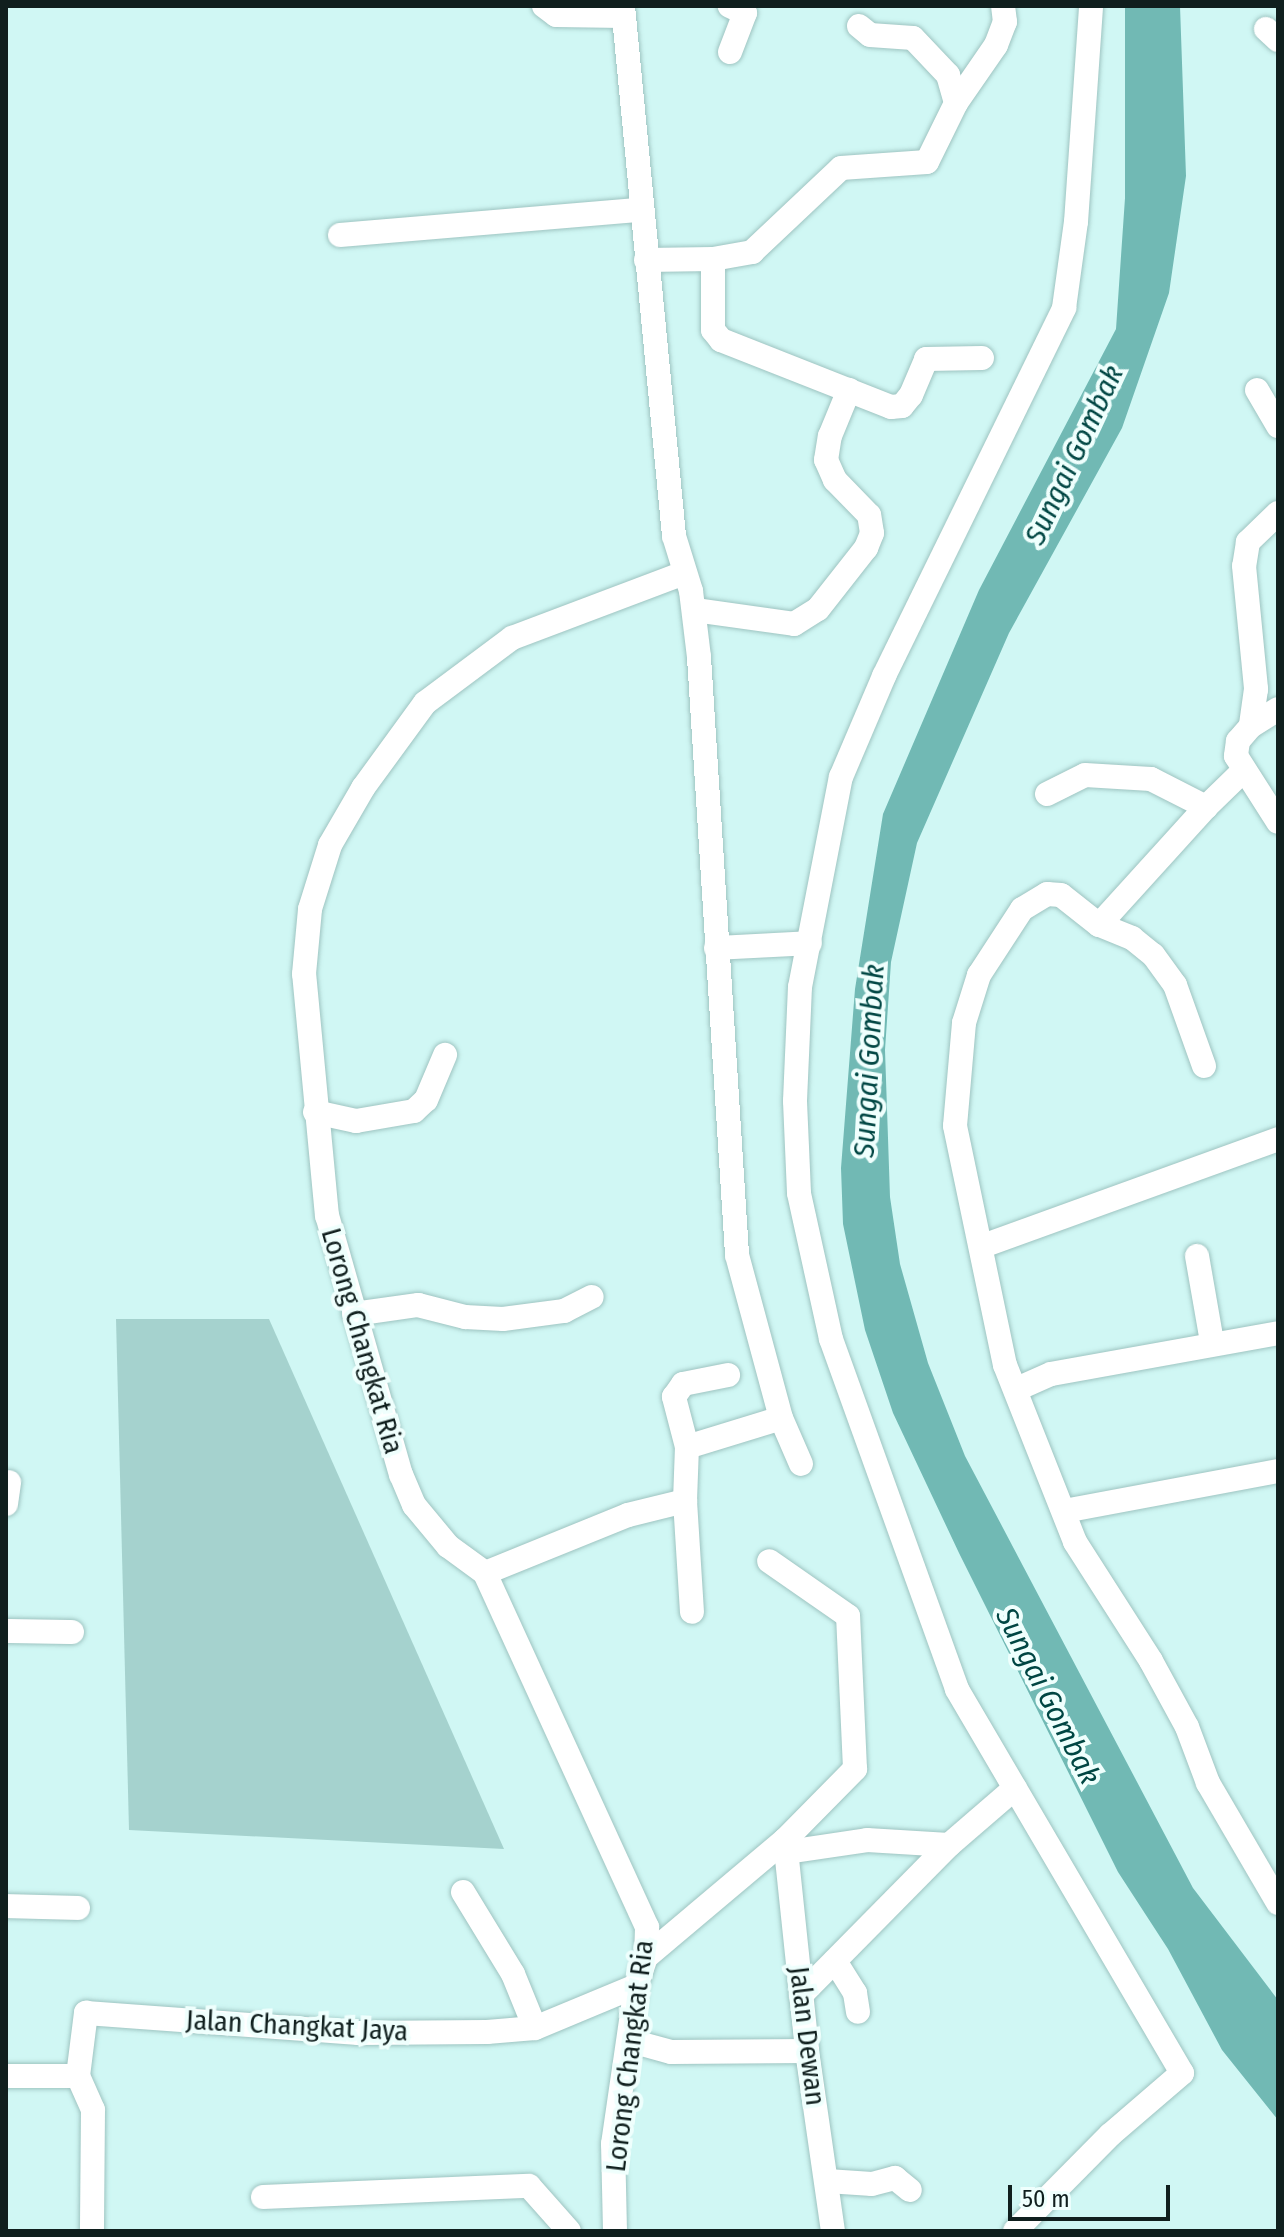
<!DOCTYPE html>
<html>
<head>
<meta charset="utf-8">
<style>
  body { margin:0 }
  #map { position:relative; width:1284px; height:2237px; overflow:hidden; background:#d0f7f4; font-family:"Fira Sans Condensed",sans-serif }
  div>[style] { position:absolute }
  .green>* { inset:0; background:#a5d2ce }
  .water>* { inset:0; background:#71b9b4 }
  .roads { filter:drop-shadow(0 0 2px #9ec4c1) drop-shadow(0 0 2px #9ec4c1) }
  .minor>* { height:24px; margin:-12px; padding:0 12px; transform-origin:12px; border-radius:12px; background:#fff }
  span { translate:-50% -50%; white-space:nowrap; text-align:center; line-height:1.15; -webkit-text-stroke:8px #effffd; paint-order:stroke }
  .street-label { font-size:28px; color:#101f1e }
  .water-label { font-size:30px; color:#004643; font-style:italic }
  .frame { position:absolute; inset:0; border:8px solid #101f1e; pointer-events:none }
  .scale { position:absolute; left:1008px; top:2185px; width:162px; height:36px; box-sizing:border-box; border:4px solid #101f1e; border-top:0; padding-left:10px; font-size:24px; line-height:28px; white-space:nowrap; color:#101f1e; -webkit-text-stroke:6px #effffd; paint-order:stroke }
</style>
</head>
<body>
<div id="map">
  <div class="green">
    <div style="clip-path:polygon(116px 1319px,269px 1319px,504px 1849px,129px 1830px)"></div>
  </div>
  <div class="water">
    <div style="clip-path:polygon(1125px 6px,1180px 6px,1186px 176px,1169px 293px,1122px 428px,1009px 633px,917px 843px,891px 962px,885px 1050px,890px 1197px,900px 1264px,928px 1363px,965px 1456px,1193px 1888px,1278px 2000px,1278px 2120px,1222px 2050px,1168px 1949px,1118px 1872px,959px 1553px,893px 1413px,865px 1330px,843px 1224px,841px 1168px,855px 989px,883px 814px,979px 590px,1116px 329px,1125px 198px)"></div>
  </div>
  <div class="roads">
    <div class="minor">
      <div style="left:544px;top:6px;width:15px;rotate:37deg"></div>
      <div style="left:556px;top:15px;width:67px;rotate:0.9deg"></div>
      <div style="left:623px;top:6px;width:532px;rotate:84.5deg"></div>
      <div style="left:674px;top:536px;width:58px;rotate:72.8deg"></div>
      <div style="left:691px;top:591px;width:66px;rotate:83.1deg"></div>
      <div style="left:699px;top:657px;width:599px;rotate:86.36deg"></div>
      <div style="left:737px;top:1255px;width:169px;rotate:74.9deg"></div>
      <div style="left:781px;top:1418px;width:50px;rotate:66.5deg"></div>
      <div style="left:859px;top:26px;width:14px;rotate:39deg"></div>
      <div style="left:870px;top:35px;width:43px;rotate:4deg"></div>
      <div style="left:913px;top:38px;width:51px;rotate:46.6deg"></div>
      <div style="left:948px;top:75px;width:29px;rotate:74deg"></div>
      <div style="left:1266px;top:29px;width:16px;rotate:43deg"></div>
      <div style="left:730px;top:52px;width:42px;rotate:-69deg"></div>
      <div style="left:745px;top:13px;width:17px;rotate:-155deg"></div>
      <div style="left:340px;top:235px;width:301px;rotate:-4.8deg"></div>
      <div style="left:713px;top:259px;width:71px;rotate:90deg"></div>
      <div style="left:713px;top:330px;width:13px;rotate:51deg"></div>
      <div style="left:721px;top:340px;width:183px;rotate:21.5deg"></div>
      <div style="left:891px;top:407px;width:11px;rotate:-5deg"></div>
      <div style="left:902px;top:406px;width:14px;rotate:-51deg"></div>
      <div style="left:911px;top:395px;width:39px;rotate:-67deg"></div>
      <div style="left:926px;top:359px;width:56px;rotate:-1deg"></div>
      <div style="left:646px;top:260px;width:67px;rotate:-0.9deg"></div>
      <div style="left:713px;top:259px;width:40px;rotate:-10deg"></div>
      <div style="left:752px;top:252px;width:122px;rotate:-43.3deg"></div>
      <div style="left:841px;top:168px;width:86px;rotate:-4deg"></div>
      <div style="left:927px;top:162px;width:66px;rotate:-63.8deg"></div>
      <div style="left:956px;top:103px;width:70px;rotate:-55.4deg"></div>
      <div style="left:996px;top:45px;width:25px;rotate:-69deg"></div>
      <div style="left:1005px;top:22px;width:16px;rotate:-97deg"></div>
      <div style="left:1257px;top:390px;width:42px;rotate:59.7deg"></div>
      <div style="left:1278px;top:513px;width:42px;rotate:136deg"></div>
      <div style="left:1248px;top:542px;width:24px;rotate:99deg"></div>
      <div style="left:1244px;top:566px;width:124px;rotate:84.4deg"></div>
      <div style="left:1256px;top:689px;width:37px;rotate:98deg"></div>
      <div style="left:1251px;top:726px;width:20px;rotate:131deg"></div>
      <div style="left:1238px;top:741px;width:15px;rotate:98deg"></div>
      <div style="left:1236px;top:756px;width:78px;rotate:57.5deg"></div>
      <div style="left:695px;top:610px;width:100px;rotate:8deg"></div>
      <div style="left:794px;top:624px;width:28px;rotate:-32deg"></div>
      <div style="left:818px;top:609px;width:78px;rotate:-51.8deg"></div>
      <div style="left:866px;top:548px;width:16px;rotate:-68deg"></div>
      <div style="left:872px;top:533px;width:18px;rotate:-99deg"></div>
      <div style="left:869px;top:515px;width:49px;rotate:-134.2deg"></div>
      <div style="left:835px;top:480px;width:22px;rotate:-114deg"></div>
      <div style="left:826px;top:460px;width:24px;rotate:-81deg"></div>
      <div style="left:830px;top:436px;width:50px;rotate:-67.6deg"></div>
      <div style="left:1251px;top:726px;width:32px;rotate:-32deg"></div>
      <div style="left:1047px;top:794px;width:42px;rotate:-26.6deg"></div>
      <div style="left:1085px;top:775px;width:66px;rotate:3.5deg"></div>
      <div style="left:1151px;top:779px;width:62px;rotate:27deg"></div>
      <div style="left:1206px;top:807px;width:52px;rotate:-44.2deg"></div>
      <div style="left:1099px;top:925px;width:159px;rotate:-47.8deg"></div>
      <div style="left:716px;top:948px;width:94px;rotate:-3deg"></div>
      <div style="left:1204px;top:1066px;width:86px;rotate:-109.7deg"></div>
      <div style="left:1175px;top:985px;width:37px;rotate:-126deg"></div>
      <div style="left:1153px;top:955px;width:27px;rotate:-141deg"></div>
      <div style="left:1132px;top:938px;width:35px;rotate:-158deg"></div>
      <div style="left:1099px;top:925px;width:48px;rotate:-141.7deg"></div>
      <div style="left:1061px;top:895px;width:14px;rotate:-176deg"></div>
      <div style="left:1047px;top:894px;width:29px;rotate:149deg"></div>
      <div style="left:1022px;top:909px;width:79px;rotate:123.1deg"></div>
      <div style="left:979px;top:975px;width:50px;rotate:107.4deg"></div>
      <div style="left:964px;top:1023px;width:103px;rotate:95deg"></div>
      <div style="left:955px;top:1126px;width:244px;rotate:78.2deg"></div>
      <div style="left:1005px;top:1365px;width:190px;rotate:68.4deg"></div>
      <div style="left:1075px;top:1542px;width:141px;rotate:57.4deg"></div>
      <div style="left:1151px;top:1661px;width:75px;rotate:61.4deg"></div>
      <div style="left:1187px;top:1727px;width:60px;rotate:69.4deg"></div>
      <div style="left:1208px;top:1783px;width:139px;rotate:59.7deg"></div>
      <div style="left:315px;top:1112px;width:42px;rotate:12.4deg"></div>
      <div style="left:356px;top:1121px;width:59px;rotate:-9.8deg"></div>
      <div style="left:414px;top:1111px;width:16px;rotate:-43deg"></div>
      <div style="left:426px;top:1100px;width:49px;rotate:-67.1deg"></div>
      <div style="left:983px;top:1246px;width:314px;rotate:-19.9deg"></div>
      <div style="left:1197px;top:1256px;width:87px;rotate:80.1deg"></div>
      <div style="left:354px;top:1314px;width:65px;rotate:-8deg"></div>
      <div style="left:418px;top:1305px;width:49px;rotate:14.3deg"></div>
      <div style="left:465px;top:1317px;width:38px;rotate:3deg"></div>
      <div style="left:503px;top:1319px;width:62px;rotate:-7.5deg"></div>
      <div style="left:564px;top:1311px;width:31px;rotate:-27deg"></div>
      <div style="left:1017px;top:1389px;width:37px;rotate:-24deg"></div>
      <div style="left:1051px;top:1374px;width:231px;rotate:-10.2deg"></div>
      <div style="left:687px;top:1447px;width:98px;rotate:-17.1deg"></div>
      <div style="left:685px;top:1501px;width:54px;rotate:-87.9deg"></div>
      <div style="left:687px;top:1447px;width:52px;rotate:-104.6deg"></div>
      <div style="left:674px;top:1397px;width:16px;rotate:-55deg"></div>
      <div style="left:683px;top:1384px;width:46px;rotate:-11.3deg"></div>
      <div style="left:6px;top:1504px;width:22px;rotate:-82deg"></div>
      <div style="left:1064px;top:1511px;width:218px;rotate:-10.6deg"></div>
      <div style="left:485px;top:1573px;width:154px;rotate:-22.1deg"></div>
      <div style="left:628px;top:1515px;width:59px;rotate:-13.8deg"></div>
      <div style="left:685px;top:1501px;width:111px;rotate:86.4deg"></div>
      <div style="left:6px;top:1631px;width:66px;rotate:0.9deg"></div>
      <div style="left:785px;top:1840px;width:212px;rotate:84deg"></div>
      <div style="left:807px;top:2051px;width:182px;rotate:81.8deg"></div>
      <div style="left:787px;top:1852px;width:81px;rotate:-8.5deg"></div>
      <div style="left:867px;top:1840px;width:82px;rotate:3.5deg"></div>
      <div style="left:463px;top:1892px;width:96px;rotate:58.6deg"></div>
      <div style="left:513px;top:1974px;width:58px;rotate:67.8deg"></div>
      <div style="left:6px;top:1906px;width:72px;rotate:1.6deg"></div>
      <div style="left:646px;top:1957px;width:182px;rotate:-40.1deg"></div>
      <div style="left:785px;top:1840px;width:100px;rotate:-45.4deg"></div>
      <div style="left:855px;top:1769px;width:153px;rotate:-92.6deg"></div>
      <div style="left:848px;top:1616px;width:96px;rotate:-145.2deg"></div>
      <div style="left:835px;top:1961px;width:38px;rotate:58deg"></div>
      <div style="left:855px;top:1993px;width:19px;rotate:81deg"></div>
      <div style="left:801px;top:1995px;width:211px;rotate:-45.4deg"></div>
      <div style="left:949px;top:1845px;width:87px;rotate:-40.8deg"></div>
      <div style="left:631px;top:2041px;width:41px;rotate:15.4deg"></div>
      <div style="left:671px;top:2052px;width:136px;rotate:-0.4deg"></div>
      <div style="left:6px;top:2076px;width:72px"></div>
      <div style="left:78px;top:2076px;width:64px;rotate:-82.8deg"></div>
      <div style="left:86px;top:2013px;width:273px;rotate:4.2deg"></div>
      <div style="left:358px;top:2033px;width:129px;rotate:-0.4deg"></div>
      <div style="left:487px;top:2032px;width:48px;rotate:-4.8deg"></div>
      <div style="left:535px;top:2028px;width:109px;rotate:-22.6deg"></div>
      <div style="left:78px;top:2076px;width:37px;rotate:66deg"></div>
      <div style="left:93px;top:2110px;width:121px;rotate:90.5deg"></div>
      <div style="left:827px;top:2181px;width:45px;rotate:3.8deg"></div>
      <div style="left:872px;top:2184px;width:24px;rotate:-15deg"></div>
      <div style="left:895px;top:2178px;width:19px;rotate:39deg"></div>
      <div style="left:263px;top:2197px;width:266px;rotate:-2.4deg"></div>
      <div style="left:529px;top:2186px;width:60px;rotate:48.4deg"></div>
      <div style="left:615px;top:2231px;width:87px;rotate:-91.3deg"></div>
      <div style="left:613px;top:2144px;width:160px;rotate:-81.7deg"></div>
      <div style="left:636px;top:1986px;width:31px;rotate:-71deg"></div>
      <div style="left:646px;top:1957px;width:30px;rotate:-88deg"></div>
      <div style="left:647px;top:1927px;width:389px;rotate:-114.6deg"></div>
      <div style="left:485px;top:1573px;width:46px;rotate:-143.9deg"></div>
      <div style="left:448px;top:1546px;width:53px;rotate:-129.7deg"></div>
      <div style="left:414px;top:1505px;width:33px;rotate:-113deg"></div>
      <div style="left:401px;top:1475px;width:269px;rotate:-105.9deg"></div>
      <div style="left:327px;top:1216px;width:243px;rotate:-95.4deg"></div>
      <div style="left:304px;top:974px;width:65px;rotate:-84.7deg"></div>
      <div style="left:310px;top:909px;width:67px;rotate:-72.6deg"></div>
      <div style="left:330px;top:845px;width:66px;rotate:-59.9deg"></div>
      <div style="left:363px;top:788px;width:105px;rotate:-53.9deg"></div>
      <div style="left:425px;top:703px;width:109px;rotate:-36.8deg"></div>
      <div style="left:512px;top:638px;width:184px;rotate:-20.7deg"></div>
      <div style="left:1015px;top:2231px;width:135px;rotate:-45.3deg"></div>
      <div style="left:1110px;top:2135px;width:95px;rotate:-40.7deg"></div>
      <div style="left:1182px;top:2073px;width:445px;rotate:-120.4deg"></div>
      <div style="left:957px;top:1689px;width:372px;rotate:-109.8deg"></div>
      <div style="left:831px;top:1339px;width:149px;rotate:-102.4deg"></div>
      <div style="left:799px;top:1193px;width:92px;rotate:-92.5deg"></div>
      <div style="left:795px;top:1101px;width:114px;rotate:-87.5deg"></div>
      <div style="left:800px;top:987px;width:214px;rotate:-79deg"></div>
      <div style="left:841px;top:777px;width:110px;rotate:-66.9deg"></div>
      <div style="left:884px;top:676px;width:410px;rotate:-63.9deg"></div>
      <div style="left:1064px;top:308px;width:87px;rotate:-82.1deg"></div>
      <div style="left:1076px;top:222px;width:217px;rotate:-86deg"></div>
    </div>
  </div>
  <div class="street-label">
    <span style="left:362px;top:1341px;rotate:74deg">Lorong Changkat Ria</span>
    <span style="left:297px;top:2026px;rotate:3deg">Jalan Changkat Jaya</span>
    <span style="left:807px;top:2036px;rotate:83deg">Jalan Dewan</span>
    <span style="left:630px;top:2056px;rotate:-83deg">Lorong Changkat Ria</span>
  </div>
  <div class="water-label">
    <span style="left:1074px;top:455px;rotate:-65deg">Sungai Gombak</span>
    <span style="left:869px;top:1061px;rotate:-87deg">Sungai Gombak</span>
    <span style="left:1048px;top:1696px;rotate:63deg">Sungai Gombak</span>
  </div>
  <div class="frame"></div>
  <div class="scale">50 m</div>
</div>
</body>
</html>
